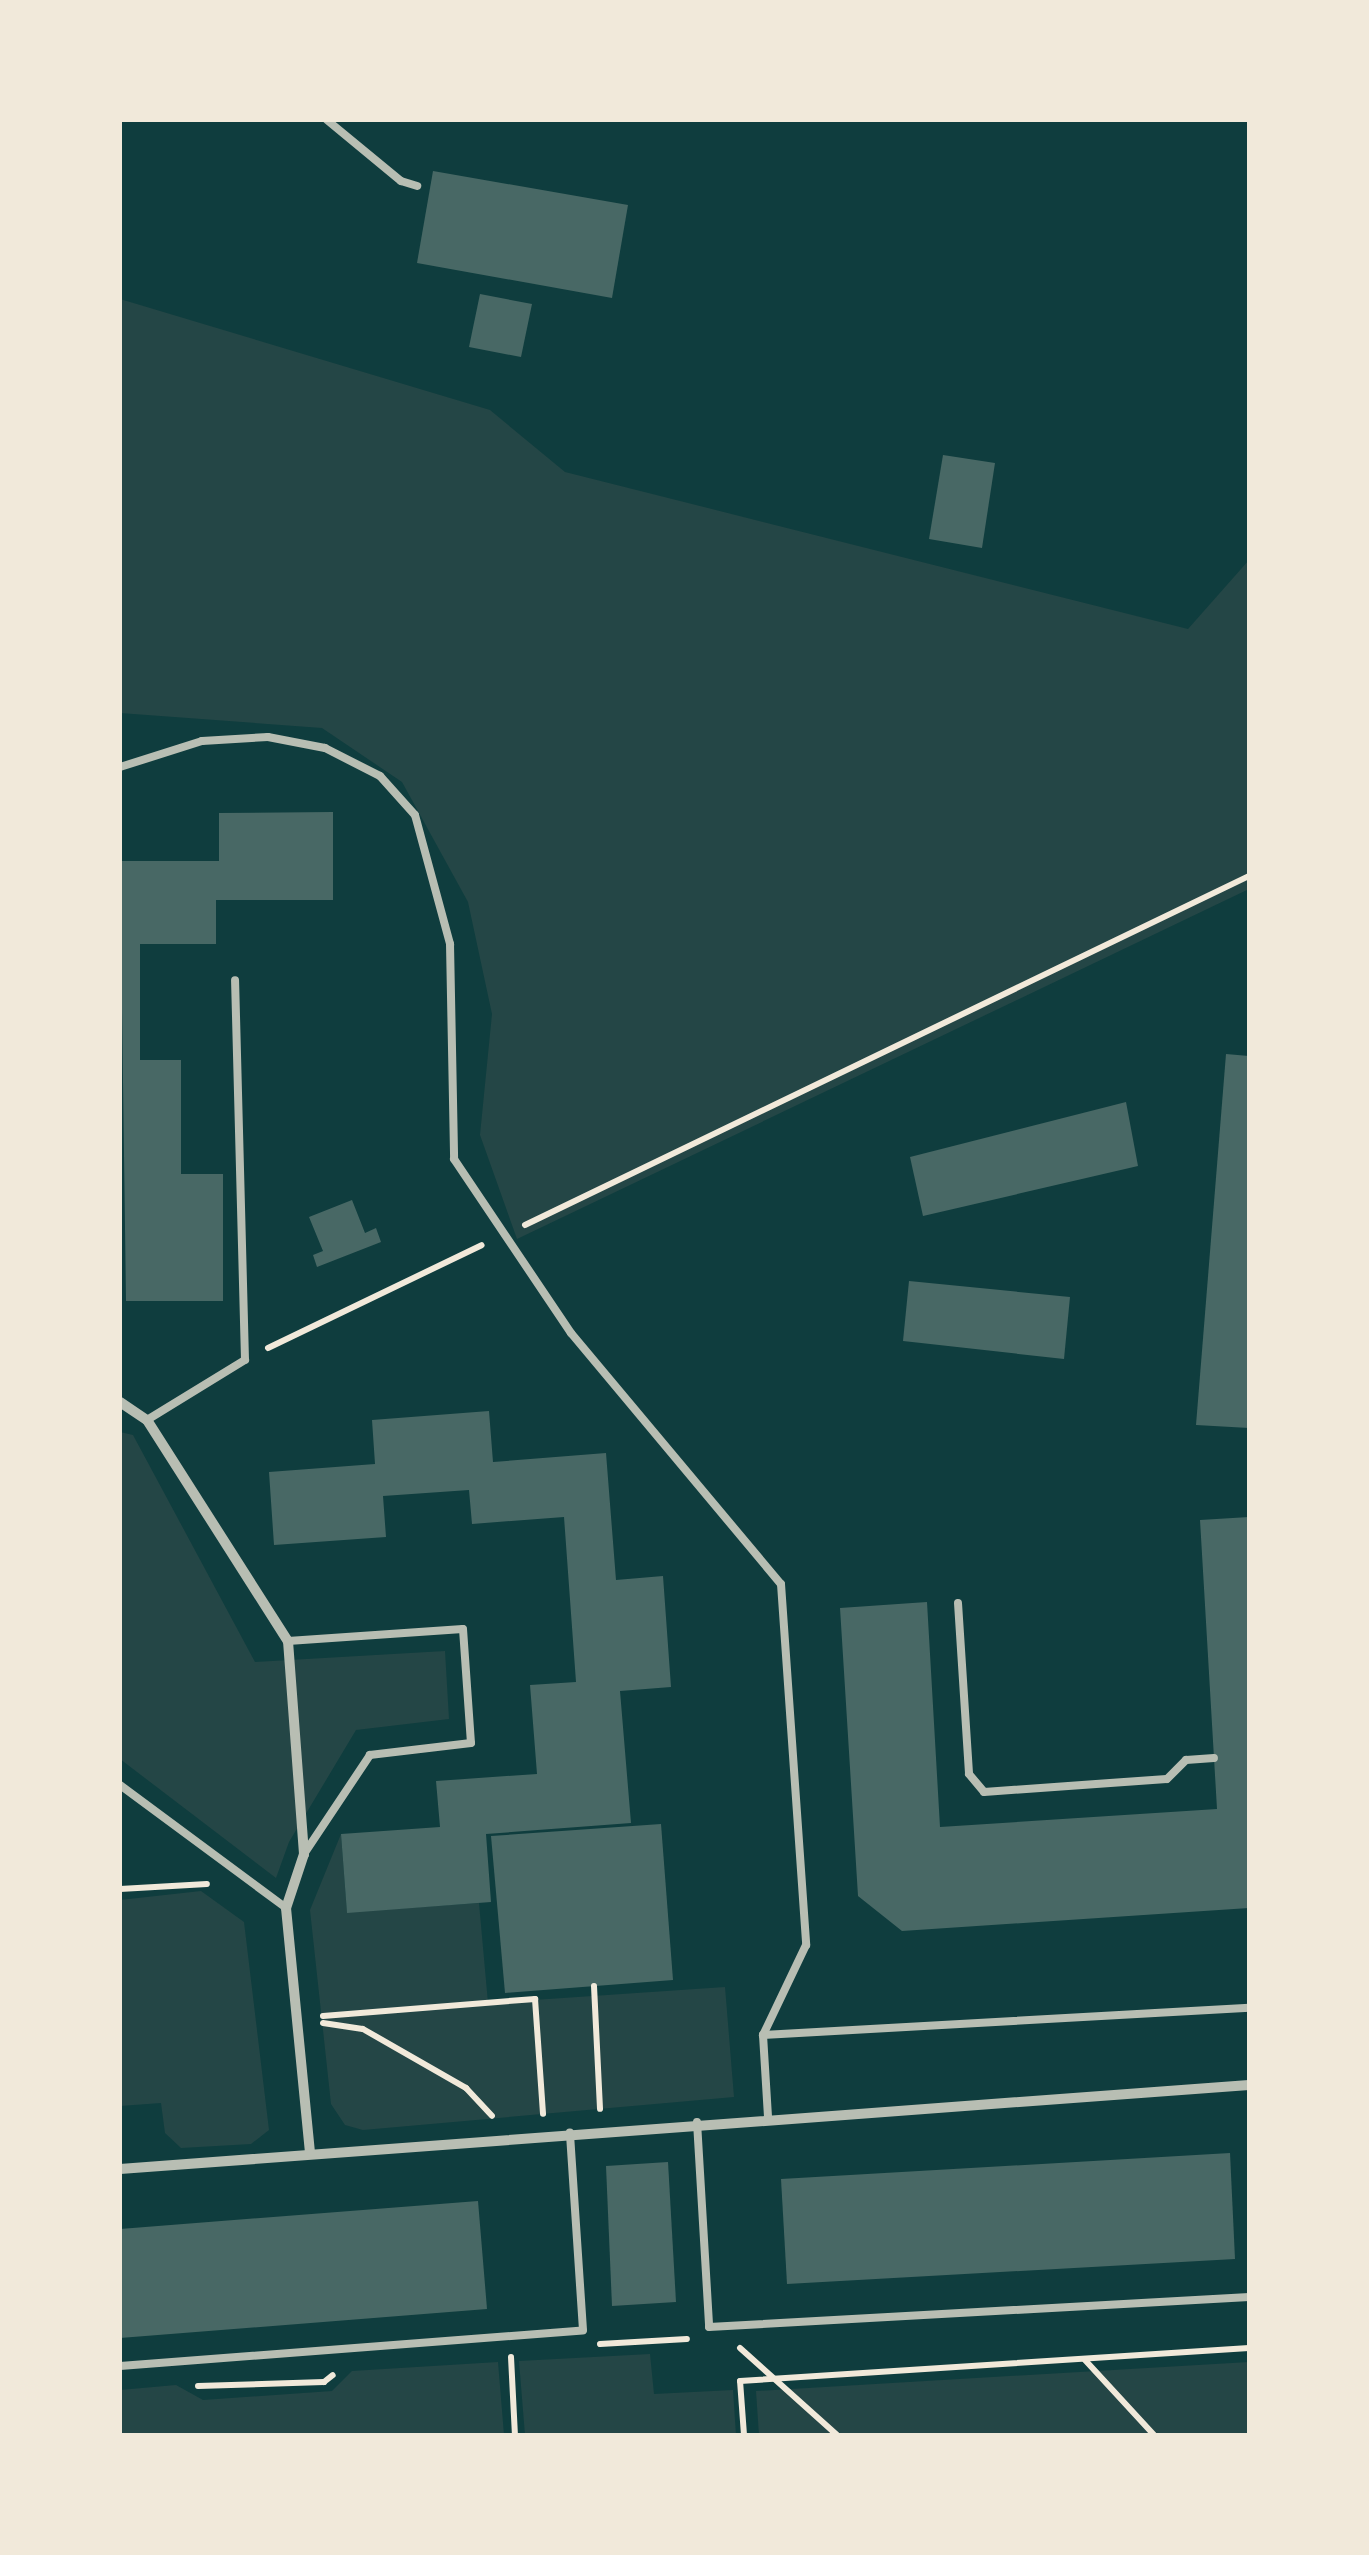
<!DOCTYPE html>
<html>
<head>
<meta charset="utf-8">
<style>
  body { margin:0 }
  #map { position:relative; width:1369px; height:2555px; overflow:hidden; background:#0f3d3e; font-family:Montserrat,sans-serif }
  div>[style] { position:absolute }
  .green>* { inset:0; background:#244646 }
  .building>* { inset:0; background:#486865 }
  .path>* { height:6px; margin:-3px; padding:0 3px; transform-origin:3px; border-radius:3px; background:#f1e9da }
  .service>* { height:8px; margin:-4px; padding:0 4px; transform-origin:4px; border-radius:4px; background:#b8beb3 }
  .minor>* { height:10px; margin:-5px; padding:0 5px; transform-origin:5px; border-radius:5px; background:#b8beb3 }
  span { translate:-50% -50%; white-space:nowrap; text-align:center; line-height:1.15; -webkit-text-stroke:8px #f1e9da; paint-order:stroke }
  .frame { position:absolute; inset:0; border:122px solid #f1e9da; pointer-events:none }
</style>
</head>
<body>
<div id="map">
  <div class="green">
    <div style="clip-path:polygon(120px 299px,490px 410px,565px 472px,1188px 629px,1249px 560px,1249px 889px,517px 1239px,480px 1135px,492px 1014px,468px 902px,402px 782px,322px 728px,120px 713px)"></div>
    <div style="clip-path:polygon(120px 1432px,133px 1435px,255px 1662px,445px 1651px,449px 1719px,356px 1730px,289px 1842px,276px 1878px,120px 1759px)"></div>
    <div style="clip-path:polygon(341px 1834px,347px 1912px,479px 1903px,488px 2003px,725px 1987px,734px 2097px,363px 2130px,345px 2125px,331px 2104px,310px 1910px)"></div>
    <div style="clip-path:polygon(201px 1891px,244px 1922px,269px 2130px,251px 2144px,181px 2148px,165px 2133px,161px 2103px,120px 2106px,120px 1900px)"></div>
    <div style="clip-path:polygon(650px 2354px,654px 2394px,733px 2390px,736px 2435px,525px 2435px,519px 2361px)"></div>
    <div style="clip-path:polygon(498px 2362px,504px 2435px,120px 2435px,120px 2390px,176px 2385px,203px 2400px,332px 2391px,352px 2371px)"></div>
    <div style="clip-path:polygon(1249px 2362px,1249px 2435px,759px 2435px,756px 2391px)"></div>
  </div>
  <div class="building">
    <div style="clip-path:polygon(433px 171px,628px 205px,612px 298px,417px 263px)"></div>
    <div style="clip-path:polygon(480px 294px,532px 304px,521px 357px,469px 347px)"></div>
    <div style="clip-path:polygon(943px 455px,995px 463px,982px 548px,929px 539px)"></div>
    <div style="clip-path:polygon(333px 812px,333px 900px,216px 900px,216px 944px,140px 944px,140px 1060px,181px 1060px,181px 1174px,223px 1174px,223px 1301px,126px 1301px,120px 861px,219px 861px,219px 813px)"></div>
    <div style="clip-path:polygon(1226px 1054px,1249px 1056px,1249px 1428px,1196px 1425px)"></div>
    <div style="clip-path:polygon(1126px 1102px,1138px 1166px,923px 1216px,910px 1157px)"></div>
    <div style="clip-path:polygon(352px 1200px,365px 1233px,376px 1228px,381px 1242px,317px 1267px,313px 1255px,323px 1251px,309px 1217px)"></div>
    <div style="clip-path:polygon(909px 1281px,1070px 1297px,1064px 1359px,903px 1341px)"></div>
    <div style="clip-path:polygon(489px 1411px,493px 1462px,606px 1453px,616px 1580px,663px 1576px,671px 1687px,620px 1691px,631px 1823px,486px 1834px,491px 1902px,347px 1913px,341px 1834px,440px 1827px,436px 1781px,537px 1774px,530px 1685px,576px 1682px,564px 1517px,472px 1524px,469px 1490px,383px 1496px,386px 1537px,274px 1545px,269px 1472px,375px 1464px,372px 1420px)"></div>
    <div style="clip-path:polygon(1249px 1517px,1249px 1908px,902px 1931px,858px 1896px,840px 1608px,927px 1602px,940px 1827px,1217px 1809px,1200px 1520px)"></div>
    <div style="clip-path:polygon(661px 1824px,673px 1980px,505px 1993px,491px 1836px)"></div>
    <div style="clip-path:polygon(1230px 2153px,1235px 2259px,787px 2284px,781px 2179px)"></div>
    <div style="clip-path:polygon(668px 2162px,676px 2302px,612px 2306px,606px 2166px)"></div>
    <div style="clip-path:polygon(478px 2201px,487px 2309px,120px 2338px,120px 2229px)"></div>
  </div>
  <div class="path">
    <div style="left:525px;top:1225px;width:804px;rotate:-25.74deg"></div>
    <div style="left:268px;top:1348px;width:237px;rotate:-25.7deg"></div>
    <div style="left:120px;top:1889px;width:87px;rotate:-3.3deg"></div>
    <div style="left:594px;top:1986px;width:123px;rotate:87.2deg"></div>
    <div style="left:323px;top:2016px;width:213px;rotate:-4.6deg"></div>
    <div style="left:535px;top:1999px;width:115px;rotate:86deg"></div>
    <div style="left:323px;top:2023px;width:40px;rotate:8.5deg"></div>
    <div style="left:363px;top:2029px;width:119px;rotate:29.8deg"></div>
    <div style="left:466px;top:2088px;width:38px;rotate:47deg"></div>
    <div style="left:600px;top:2344px;width:87px;rotate:-3.3deg"></div>
    <div style="left:740px;top:2348px;width:130px;rotate:41.9deg"></div>
    <div style="left:511px;top:2357px;width:78px;rotate:87.1deg"></div>
    <div style="left:1085px;top:2360px;width:102px;rotate:47.4deg"></div>
    <div style="left:198px;top:2386px;width:126px;rotate:-1.8deg"></div>
    <div style="left:324px;top:2382px;width:11px;rotate:-38deg"></div>
    <div style="left:744px;top:2435px;width:54px;rotate:-94.2deg"></div>
    <div style="left:740px;top:2381px;width:510px;rotate:-3.71deg"></div>
  </div>
  <div class="service">
    <div style="left:327px;top:120px;width:96px;rotate:39.5deg"></div>
    <div style="left:401px;top:181px;width:17px;rotate:17deg"></div>
    <div style="left:120px;top:767px;width:86px;rotate:-17.6deg"></div>
    <div style="left:202px;top:741px;width:66px;rotate:-3.5deg"></div>
    <div style="left:268px;top:737px;width:58px;rotate:10.9deg"></div>
    <div style="left:325px;top:748px;width:62px;rotate:27deg"></div>
    <div style="left:380px;top:776px;width:52px;rotate:48.1deg"></div>
    <div style="left:415px;top:815px;width:134px;rotate:74.8deg"></div>
    <div style="left:450px;top:944px;width:215px;rotate:88.9deg"></div>
    <div style="left:454px;top:1159px;width:210px;rotate:56.1deg"></div>
    <div style="left:571px;top:1333px;width:327px;rotate:50.1deg"></div>
    <div style="left:781px;top:1584px;width:362px;rotate:86deg"></div>
    <div style="left:806px;top:1945px;width:100px;rotate:115.5deg"></div>
    <div style="left:763px;top:2035px;width:82px;rotate:86.5deg"></div>
    <div style="left:147px;top:1420px;width:115px;rotate:-31.5deg"></div>
    <div style="left:245px;top:1360px;width:380px;rotate:-91.5deg"></div>
    <div style="left:958px;top:1603px;width:171px;rotate:86.3deg"></div>
    <div style="left:969px;top:1774px;width:23px;rotate:50deg"></div>
    <div style="left:984px;top:1792px;width:183px;rotate:-4.1deg"></div>
    <div style="left:1167px;top:1779px;width:27px;rotate:-45deg"></div>
    <div style="left:1186px;top:1760px;width:28px;rotate:-4deg"></div>
    <div style="left:288px;top:1641px;width:175px;rotate:-3.9deg"></div>
    <div style="left:463px;top:1629px;width:114px;rotate:86deg"></div>
    <div style="left:471px;top:1743px;width:102px;rotate:173.2deg"></div>
    <div style="left:370px;top:1755px;width:119px;rotate:123.7deg"></div>
    <div style="left:120px;top:1785px;width:207px;rotate:36.5deg"></div>
    <div style="left:763px;top:2035px;width:487px;rotate:-3.2deg"></div>
    <div style="left:697px;top:2122px;width:205px;rotate:86.6deg"></div>
    <div style="left:709px;top:2327px;width:541px;rotate:-3.18deg"></div>
    <div style="left:120px;top:2366px;width:464px;rotate:-4.4deg"></div>
    <div style="left:583px;top:2330px;width:198px;rotate:-93.8deg"></div>
  </div>
  <div class="minor">
    <div style="left:120px;top:1402px;width:32px;rotate:34deg"></div>
    <div style="left:147px;top:1420px;width:262px;rotate:57.5deg"></div>
    <div style="left:288px;top:1641px;width:214px;rotate:85.7deg"></div>
    <div style="left:304px;top:1854px;width:57px;rotate:108.4deg"></div>
    <div style="left:286px;top:1908px;width:246px;rotate:84.4deg"></div>
    <div style="left:120px;top:2169px;width:1132px;rotate:-4.26deg"></div>
  </div>
  <div class="frame"></div>
</div>
</body>
</html>
